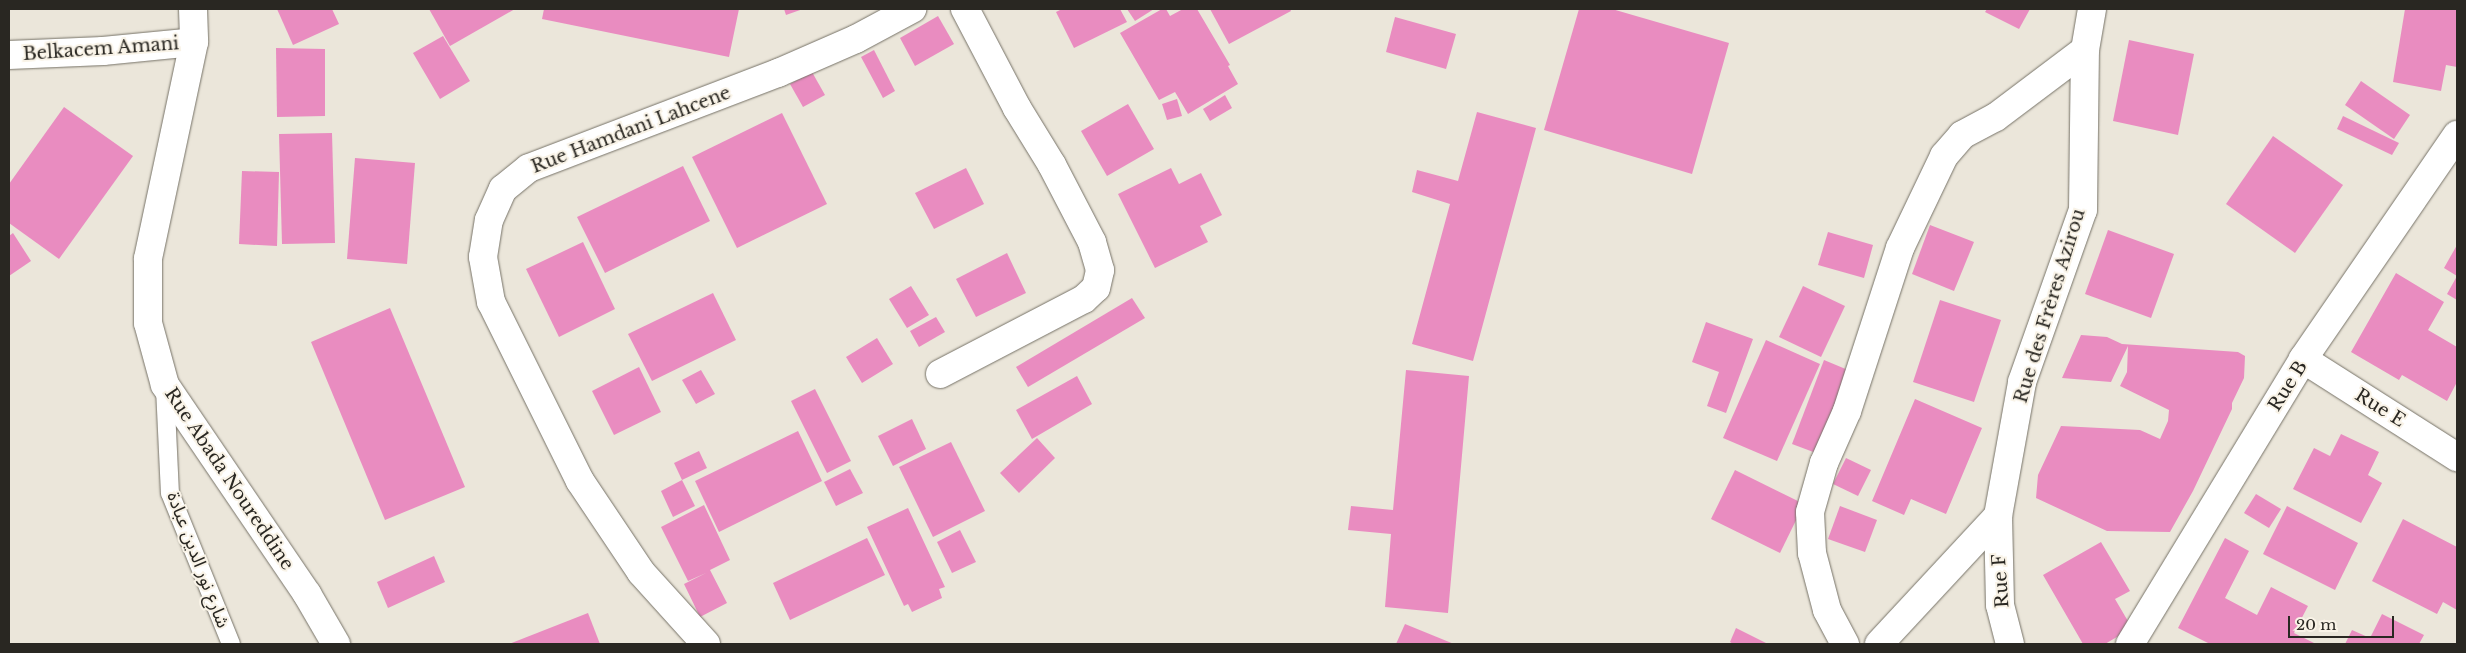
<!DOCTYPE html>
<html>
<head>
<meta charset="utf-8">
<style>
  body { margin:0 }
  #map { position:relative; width:2466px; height:653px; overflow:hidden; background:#ebe6da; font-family:"Libre Baskerville","Noto Sans Arabic",serif }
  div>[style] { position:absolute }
  .building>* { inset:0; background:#e98cc0 }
  .roads { filter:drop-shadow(0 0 1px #767267) drop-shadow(0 0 1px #767267) }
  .service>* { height:18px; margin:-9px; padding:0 9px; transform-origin:9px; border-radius:9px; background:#fff }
  .minor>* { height:28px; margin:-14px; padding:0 14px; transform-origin:14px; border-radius:14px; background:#fff }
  span { translate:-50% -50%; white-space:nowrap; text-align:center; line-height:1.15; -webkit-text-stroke:4px #f9f3e7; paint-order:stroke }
  .street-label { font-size:18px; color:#292722 }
  .frame { position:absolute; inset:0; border:10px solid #292722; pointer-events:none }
  .scale { position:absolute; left:2288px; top:616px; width:106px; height:22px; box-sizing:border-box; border:2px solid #292722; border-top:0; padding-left:6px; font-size:15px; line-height:18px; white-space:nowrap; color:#292722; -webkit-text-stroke:4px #f9f3e7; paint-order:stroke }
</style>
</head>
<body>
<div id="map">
  <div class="building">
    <div style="clip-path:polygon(277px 9px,332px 9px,339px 24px,293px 45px)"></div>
    <div style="clip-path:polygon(429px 9px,515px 9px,450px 46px)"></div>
    <div style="clip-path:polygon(544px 9px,739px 9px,729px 57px,542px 19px)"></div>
    <div style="clip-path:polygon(784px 9px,803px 9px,786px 15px)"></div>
    <div style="clip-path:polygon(1062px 9px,1120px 9px,1127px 22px,1074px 48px,1056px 12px)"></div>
    <div style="clip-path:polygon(1127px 9px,1154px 9px,1135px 21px)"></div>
    <div style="clip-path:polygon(1162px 9px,1166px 9px,1170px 16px,1183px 9px,1197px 9px,1230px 65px,1228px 66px,1238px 84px,1188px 114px,1175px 92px,1159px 100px,1120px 33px)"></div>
    <div style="clip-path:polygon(1210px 9px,1290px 9px,1291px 11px,1229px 44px)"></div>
    <div style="clip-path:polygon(1579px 9px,1612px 9px,1729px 43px,1692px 174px,1544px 130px)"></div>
    <div style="clip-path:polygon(1987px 9px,2030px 9px,2019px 29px,1985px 12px)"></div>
    <div style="clip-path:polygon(2405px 9px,2457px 9px,2457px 67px,2446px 65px,2441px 91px,2393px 82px)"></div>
    <div style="clip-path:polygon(938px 16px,954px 44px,915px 66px,900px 38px)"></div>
    <div style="clip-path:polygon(1395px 17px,1456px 34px,1446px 69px,1386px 52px)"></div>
    <div style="clip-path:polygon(443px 36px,470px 81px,440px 99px,413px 53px)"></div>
    <div style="clip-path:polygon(2129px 40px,2194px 54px,2178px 135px,2113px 121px)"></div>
    <div style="clip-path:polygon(276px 48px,325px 49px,325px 116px,277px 117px)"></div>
    <div style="clip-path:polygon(874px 50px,895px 91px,883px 98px,861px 57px)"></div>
    <div style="clip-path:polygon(812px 72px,825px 95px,803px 107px,790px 84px)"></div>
    <div style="clip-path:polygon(2361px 81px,2410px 115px,2394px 139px,2345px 105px)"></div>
    <div style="clip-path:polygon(1225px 95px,1232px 108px,1210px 121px,1203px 109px)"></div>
    <div style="clip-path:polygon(1177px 99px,1182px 116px,1167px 120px,1162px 104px)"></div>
    <div style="clip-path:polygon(1128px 104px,1154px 149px,1107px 176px,1081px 131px)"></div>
    <div style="clip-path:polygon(64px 107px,133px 156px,59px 259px,9px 223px,9px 184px)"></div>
    <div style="clip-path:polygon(1477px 112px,1536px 128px,1473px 361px,1412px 344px,1450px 204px,1412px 192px,1417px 170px,1458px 181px)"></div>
    <div style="clip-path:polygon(782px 113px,827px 204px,737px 248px,692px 157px)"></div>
    <div style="clip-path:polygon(2343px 116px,2399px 143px,2392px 155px,2337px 129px)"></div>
    <div style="clip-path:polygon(332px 133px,335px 243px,282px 244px,279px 134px)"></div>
    <div style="clip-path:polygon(2273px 136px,2343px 185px,2295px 253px,2226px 204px)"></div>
    <div style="clip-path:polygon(355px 158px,415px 163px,407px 264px,347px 259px)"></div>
    <div style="clip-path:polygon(683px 166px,710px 221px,605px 273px,577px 217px)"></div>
    <div style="clip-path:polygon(966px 168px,984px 204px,934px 229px,915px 193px)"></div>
    <div style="clip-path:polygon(1171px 168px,1179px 184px,1201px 173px,1222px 215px,1200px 226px,1208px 242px,1155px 268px,1118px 194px)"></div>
    <div style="clip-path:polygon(242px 171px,279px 172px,277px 246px,239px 244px)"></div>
    <div style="clip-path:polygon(1930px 225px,1974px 242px,1954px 291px,1912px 274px)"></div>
    <div style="clip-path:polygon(2108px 230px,2174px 254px,2151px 318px,2085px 294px)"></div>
    <div style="clip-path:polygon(1828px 232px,1873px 245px,1864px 278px,1818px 265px)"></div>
    <div style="clip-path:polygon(13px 233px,31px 261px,9px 276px,9px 236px)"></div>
    <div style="clip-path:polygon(583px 242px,615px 309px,559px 337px,526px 269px)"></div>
    <div style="clip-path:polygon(2457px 245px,2457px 276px,2444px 268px)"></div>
    <div style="clip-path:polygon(1007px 253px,1026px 293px,976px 317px,956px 279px)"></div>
    <div style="clip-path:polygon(2396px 273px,2444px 302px,2428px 330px,2457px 347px,2457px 382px,2447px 401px,2402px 375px,2399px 380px,2351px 352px)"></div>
    <div style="clip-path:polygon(2457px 276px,2457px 300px,2447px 294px)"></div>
    <div style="clip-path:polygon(911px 286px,929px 315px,907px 328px,889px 299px)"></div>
    <div style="clip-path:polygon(1803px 286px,1845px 306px,1821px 357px,1779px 337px)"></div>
    <div style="clip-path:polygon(713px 293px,736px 340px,652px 381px,628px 334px)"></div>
    <div style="clip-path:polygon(1132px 298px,1145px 318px,1028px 387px,1016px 367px)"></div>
    <div style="clip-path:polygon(1940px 300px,2001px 320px,1974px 402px,1913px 382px)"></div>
    <div style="clip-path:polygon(390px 308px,465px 487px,385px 520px,311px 342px)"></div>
    <div style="clip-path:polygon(936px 317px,945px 332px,919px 347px,910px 331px)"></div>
    <div style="clip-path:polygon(1706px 322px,1753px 339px,1726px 413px,1707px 406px,1719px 372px,1692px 362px)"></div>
    <div style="clip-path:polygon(2081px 335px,2107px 337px,2122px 344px,2238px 352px,2245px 356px,2244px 378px,2232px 403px,2232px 409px,2193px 491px,2170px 532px,2107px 531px,2036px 498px,2038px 475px,2061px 426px,2140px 430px,2160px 439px,2168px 421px,2169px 410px,2120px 386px,2127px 372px,2128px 346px,2111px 382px,2062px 378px)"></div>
    <div style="clip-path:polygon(877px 338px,893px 364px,862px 383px,846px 357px)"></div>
    <div style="clip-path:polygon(1766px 340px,1820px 364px,1777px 461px,1723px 438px)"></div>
    <div style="clip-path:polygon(1824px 360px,1848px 370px,1816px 453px,1792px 444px)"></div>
    <div style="clip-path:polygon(639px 367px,661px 412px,614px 435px,592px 391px)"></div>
    <div style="clip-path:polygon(701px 370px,715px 394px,696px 404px,682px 380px)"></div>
    <div style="clip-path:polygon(1406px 370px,1469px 376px,1448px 613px,1385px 607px,1391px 534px,1348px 530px,1351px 506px,1393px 510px)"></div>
    <div style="clip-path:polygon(1077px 376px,1092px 404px,1032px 439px,1016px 410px)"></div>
    <div style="clip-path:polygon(815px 389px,851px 461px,827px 473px,791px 401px)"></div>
    <div style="clip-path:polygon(1915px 399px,1982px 428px,1946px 514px,1911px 499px,1904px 515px,1872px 501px)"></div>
    <div style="clip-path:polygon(912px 419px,926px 449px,893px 466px,878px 436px)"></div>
    <div style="clip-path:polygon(798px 431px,822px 481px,719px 532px,695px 481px)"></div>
    <div style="clip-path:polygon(2341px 434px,2379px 452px,2368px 475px,2382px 483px,2361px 523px,2293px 489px,2314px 448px,2330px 456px)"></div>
    <div style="clip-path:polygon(1037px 438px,1055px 458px,1019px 493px,1000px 473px)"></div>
    <div style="clip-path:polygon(951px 442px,985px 511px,933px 537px,899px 467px)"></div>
    <div style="clip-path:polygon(699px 451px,707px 468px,682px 480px,674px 463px)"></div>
    <div style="clip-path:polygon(1846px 458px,1871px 470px,1858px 496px,1833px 484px)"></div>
    <div style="clip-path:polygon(850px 469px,863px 493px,836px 506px,824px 482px)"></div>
    <div style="clip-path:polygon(1735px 470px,1804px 504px,1780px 553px,1711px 519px)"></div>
    <div style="clip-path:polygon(682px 480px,695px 506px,673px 517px,661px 491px)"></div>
    <div style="clip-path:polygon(2256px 494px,2281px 509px,2269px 528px,2244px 513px)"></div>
    <div style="clip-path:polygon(704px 505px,730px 560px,710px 570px,727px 603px,700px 617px,684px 584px,706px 573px,688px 581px,661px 527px)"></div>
    <div style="clip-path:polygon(1840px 506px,1877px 520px,1865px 552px,1828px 539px)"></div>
    <div style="clip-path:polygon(2287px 506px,2358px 543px,2335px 590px,2263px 554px)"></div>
    <div style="clip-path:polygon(908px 508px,945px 587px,939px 589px,942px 598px,912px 612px,908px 604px,904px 606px,867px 527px)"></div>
    <div style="clip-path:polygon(2403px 519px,2457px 547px,2457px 610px,2443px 602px,2437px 614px,2372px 581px)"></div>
    <div style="clip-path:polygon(960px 530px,976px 562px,952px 573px,937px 542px)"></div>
    <div style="clip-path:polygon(867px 538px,885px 575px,790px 620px,773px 583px)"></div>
    <div style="clip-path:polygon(2225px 538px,2249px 551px,2225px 598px,2257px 615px,2271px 587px,2308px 606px,2294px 633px,2316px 644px,2210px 644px,2178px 628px)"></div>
    <div style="clip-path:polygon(2101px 542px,2130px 591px,2115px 599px,2132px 628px,2105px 644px,2083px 644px,2043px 575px)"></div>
    <div style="clip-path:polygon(434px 556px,445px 582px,388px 608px,377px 582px)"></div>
    <div style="clip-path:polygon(588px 613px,600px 644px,509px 644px)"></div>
    <div style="clip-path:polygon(2382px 614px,2424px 635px,2419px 644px,2345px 644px,2352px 630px,2370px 638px)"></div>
    <div style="clip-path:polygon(1405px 624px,1454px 644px,1396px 644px)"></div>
    <div style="clip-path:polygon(1736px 628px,1768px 644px,1733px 644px,1730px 642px)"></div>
  </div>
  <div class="roads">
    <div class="service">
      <div style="left:165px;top:388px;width:105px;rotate:87.3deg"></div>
      <div style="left:170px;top:493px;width:163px;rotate:68deg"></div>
    </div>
    <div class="minor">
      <div style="left:193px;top:9px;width:33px;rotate:88deg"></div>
      <div style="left:194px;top:42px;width:222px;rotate:102deg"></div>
      <div style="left:148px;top:259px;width:64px;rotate:90deg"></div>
      <div style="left:148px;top:323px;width:64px;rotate:74.7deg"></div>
      <div style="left:165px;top:385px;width:253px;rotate:55.8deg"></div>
      <div style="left:307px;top:594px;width:58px;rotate:59.9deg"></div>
      <div style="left:9px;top:55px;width:94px;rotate:-2.4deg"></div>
      <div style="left:103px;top:51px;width:91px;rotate:-5.6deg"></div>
      <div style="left:2303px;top:359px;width:183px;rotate:32.5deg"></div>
      <div style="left:940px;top:374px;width:162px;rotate:-27.5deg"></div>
      <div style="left:1084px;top:299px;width:16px;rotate:-43deg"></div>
      <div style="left:1096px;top:288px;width:18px;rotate:-77deg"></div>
      <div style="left:1100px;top:270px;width:29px;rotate:-106deg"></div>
      <div style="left:1092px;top:242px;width:87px;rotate:-117.5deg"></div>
      <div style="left:1052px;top:165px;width:67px;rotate:-121.6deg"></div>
      <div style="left:1017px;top:108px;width:112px;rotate:-117.7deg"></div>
      <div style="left:1998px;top:516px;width:89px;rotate:88.7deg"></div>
      <div style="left:2000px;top:605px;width:40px;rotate:75.6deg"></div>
      <div style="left:706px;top:644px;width:97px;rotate:-132.1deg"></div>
      <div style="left:641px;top:572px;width:110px;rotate:-123.8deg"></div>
      <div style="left:580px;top:481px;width:200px;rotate:-116.4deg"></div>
      <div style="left:491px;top:302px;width:46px;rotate:-100.1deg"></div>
      <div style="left:483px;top:257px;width:37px;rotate:-81deg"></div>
      <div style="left:489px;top:220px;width:34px;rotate:-66deg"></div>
      <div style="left:503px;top:189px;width:33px;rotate:-39deg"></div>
      <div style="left:529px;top:168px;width:267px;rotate:-20.9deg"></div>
      <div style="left:778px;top:73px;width:85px;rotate:-23.6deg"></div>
      <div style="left:856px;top:39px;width:64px;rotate:-28.2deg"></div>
      <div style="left:1845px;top:644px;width:38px;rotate:-118deg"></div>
      <div style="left:1827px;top:610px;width:59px;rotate:-104.7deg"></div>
      <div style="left:1812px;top:553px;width:41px;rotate:-92.8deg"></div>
      <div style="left:1810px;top:512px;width:51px;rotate:-74.1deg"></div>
      <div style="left:1824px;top:463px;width:57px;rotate:-66.1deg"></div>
      <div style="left:1847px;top:411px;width:171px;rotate:-72deg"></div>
      <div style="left:1900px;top:248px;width:102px;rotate:-64.4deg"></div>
      <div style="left:1944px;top:156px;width:28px;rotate:-49deg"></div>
      <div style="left:1962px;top:135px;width:38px;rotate:-28deg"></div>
      <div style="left:1996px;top:117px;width:111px;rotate:-37deg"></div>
      <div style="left:1879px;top:644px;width:175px;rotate:-47.1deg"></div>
      <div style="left:1998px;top:516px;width:136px;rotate:-79.8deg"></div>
      <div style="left:2022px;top:382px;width:182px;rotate:-70.5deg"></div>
      <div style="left:2083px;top:210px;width:160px;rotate:-89.3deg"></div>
      <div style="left:2085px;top:50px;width:42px;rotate:-80.3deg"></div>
      <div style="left:2130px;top:644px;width:333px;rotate:-58.7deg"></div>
      <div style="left:2303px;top:359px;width:272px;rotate:-55.5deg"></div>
    </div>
  </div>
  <div class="street-label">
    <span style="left:101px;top:49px;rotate:-4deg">Belkacem Amani</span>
    <span style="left:631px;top:130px;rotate:-21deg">Rue Hamdani Lahcene</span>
    <span style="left:2050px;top:306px;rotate:-73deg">Rue des Frères Azirou</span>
    <span style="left:2288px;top:386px;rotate:-58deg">Rue B</span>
    <span style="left:2380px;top:408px;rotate:32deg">Rue E</span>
    <span style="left:229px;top:479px;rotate:56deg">Rue Abada Noureddine</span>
    <span style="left:198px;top:560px;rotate:69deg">شارع نور الدين عبادة</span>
    <span style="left:2001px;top:581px;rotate:-94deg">Rue F</span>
  </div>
  <div class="frame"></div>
  <div class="scale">20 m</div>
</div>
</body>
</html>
